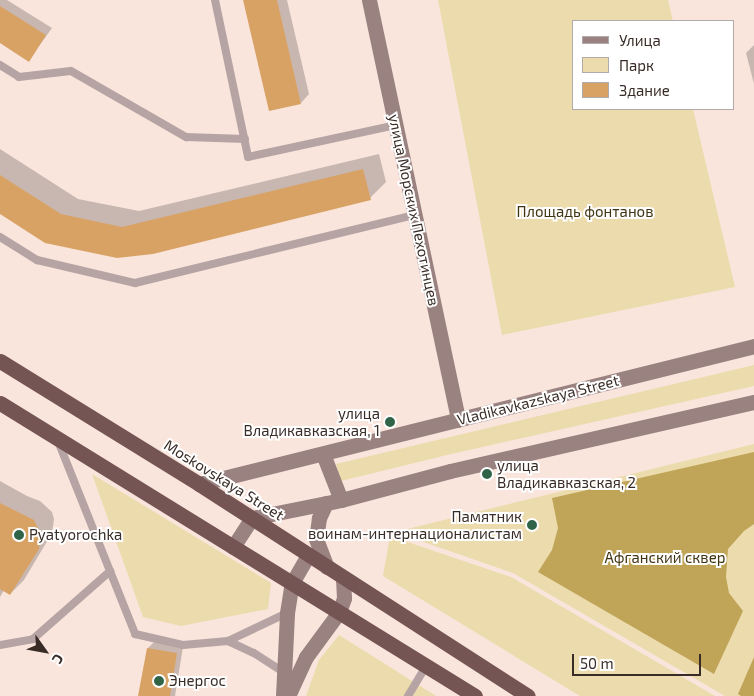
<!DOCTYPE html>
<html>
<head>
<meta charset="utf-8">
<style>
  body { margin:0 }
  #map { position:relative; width:754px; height:696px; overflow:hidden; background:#fae5dc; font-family:"Exo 2",sans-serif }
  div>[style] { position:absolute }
  .green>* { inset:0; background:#ecdbac }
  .forest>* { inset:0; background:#c0a558 }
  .shadow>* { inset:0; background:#0003 }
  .building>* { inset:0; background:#d9a265 }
  .lane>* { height:8px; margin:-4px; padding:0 4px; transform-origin:4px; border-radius:4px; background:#b5a4a3 }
  .secondary>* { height:15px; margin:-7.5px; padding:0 7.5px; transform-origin:7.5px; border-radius:7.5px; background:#9a8281 }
  .highway>* { height:15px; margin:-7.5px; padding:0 7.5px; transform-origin:7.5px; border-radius:7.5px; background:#755554 }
  .dots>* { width:14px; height:14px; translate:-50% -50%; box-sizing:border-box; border:2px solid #fff; border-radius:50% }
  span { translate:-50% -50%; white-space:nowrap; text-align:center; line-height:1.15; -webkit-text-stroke:4px #fff; paint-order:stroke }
  .street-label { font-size:15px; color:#392c27 }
  .park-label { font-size:15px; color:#403412 }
  .poi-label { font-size:15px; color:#392c27 }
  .right { translate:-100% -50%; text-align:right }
  .left { translate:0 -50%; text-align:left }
  .legend { position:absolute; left:572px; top:20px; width:162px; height:90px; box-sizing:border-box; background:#fff; border:1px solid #b0aba9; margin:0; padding:6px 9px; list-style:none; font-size:15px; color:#392c27 }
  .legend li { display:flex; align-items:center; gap:10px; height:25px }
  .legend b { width:25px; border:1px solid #b0aba9 }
  .north { position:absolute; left:20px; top:626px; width:50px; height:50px; -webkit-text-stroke:4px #fff; paint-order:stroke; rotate:122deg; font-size:14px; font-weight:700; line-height:20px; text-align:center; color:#392c27 }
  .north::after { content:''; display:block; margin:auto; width:18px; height:22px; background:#392c27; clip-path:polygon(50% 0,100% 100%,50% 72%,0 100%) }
  .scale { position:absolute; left:572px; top:654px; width:129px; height:22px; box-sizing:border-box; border:2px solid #392c27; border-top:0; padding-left:6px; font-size:15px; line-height:18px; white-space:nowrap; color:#392c27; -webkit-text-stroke:4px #fff; paint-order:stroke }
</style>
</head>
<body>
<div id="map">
  <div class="green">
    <div style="clip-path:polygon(438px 0,668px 0,673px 21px,573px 21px,573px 109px,693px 109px,735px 287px,502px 335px)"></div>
    <div style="clip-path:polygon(754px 365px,754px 386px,447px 455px,341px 481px,336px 464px)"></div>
    <div style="clip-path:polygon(754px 444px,754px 696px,725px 696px,513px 573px,395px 532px)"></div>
    <div style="clip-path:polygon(92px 474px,271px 583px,268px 609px,181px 626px,143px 617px)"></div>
    <div style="clip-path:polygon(390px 536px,511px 577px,715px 696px,580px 696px,383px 576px)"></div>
    <div style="clip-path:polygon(339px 635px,436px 696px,306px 696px,319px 660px)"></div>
  </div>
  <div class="forest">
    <div style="clip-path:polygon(754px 452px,754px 524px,744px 531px,728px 549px,726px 577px,729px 593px,743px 611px,714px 674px,538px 572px,552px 550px,558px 528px,552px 498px)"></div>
    <div style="clip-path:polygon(754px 657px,754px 696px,741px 696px,738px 694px)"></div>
  </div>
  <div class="shadow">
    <div style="clip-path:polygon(0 0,7px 0,52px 28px,29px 60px,0 41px)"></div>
    <div style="clip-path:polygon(244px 0,287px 0,309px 94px,301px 103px)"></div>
    <div style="clip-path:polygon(754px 45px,754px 84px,746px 53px)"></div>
    <div style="clip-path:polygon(0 149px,78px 199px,139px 211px,379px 154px,386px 182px,370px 198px,153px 253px,0 213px)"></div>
    <div style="clip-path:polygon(0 481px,27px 496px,40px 501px,52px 512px,54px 519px,52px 533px,24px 580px,10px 594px,4px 590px,0 597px)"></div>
    <div style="clip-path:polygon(154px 642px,183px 647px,175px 696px,140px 696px,148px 648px)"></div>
  </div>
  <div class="building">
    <div style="clip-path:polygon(243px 0,277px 0,301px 104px,269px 111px)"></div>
    <div style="clip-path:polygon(0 6px,46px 35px,29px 62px,0 43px)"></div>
    <div style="clip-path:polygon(363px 169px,371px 200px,153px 254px,117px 258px,45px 243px,0 214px,0 175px,61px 214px,122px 227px)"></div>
    <div style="clip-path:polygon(0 503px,34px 520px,41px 534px,39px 549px,10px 595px,0 589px)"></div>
    <div style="clip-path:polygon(147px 648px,177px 653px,170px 696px,138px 696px)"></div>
  </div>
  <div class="lane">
    <div style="left:215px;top:0;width:160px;rotate:78.1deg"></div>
    <div style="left:248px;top:157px;width:151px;rotate:-12.2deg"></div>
    <div style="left:0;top:65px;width:22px;rotate:32deg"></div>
    <div style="left:19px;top:77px;width:52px;rotate:-6.6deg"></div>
    <div style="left:71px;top:71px;width:133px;rotate:29.9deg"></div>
    <div style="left:186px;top:137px;width:59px;rotate:1.9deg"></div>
    <div style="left:0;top:237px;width:44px;rotate:31.9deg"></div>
    <div style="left:37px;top:260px;width:101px;rotate:13.2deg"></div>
    <div style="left:135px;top:283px;width:288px;rotate:-13.7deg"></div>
    <div style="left:58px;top:441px;width:208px;rotate:68.2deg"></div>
    <div style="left:135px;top:634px;width:49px;rotate:12.9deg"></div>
    <div style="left:183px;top:645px;width:45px;rotate:-5.1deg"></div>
    <div style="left:228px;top:641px;width:65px;rotate:-25.4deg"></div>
    <div style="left:228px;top:641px;width:29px;rotate:25deg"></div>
    <div style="left:254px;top:653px;width:37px;rotate:33deg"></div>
    <div style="left:0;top:645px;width:34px;rotate:-10deg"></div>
    <div style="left:33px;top:639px;width:103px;rotate:-41.4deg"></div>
    <div style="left:408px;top:696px;width:35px;rotate:-59deg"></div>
  </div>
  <div class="secondary">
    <div style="left:369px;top:0;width:429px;rotate:78deg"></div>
    <div style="left:323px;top:454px;width:49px;rotate:68.6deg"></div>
    <div style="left:199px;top:484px;width:572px;rotate:-13.96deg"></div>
    <div style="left:326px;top:503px;width:17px;rotate:115deg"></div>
    <div style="left:319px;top:518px;width:21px;rotate:98deg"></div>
    <div style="left:316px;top:539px;width:30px;rotate:69deg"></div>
    <div style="left:233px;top:547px;width:35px;rotate:-57deg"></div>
    <div style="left:252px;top:518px;width:91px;rotate:-11.4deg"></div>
    <div style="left:341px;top:500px;width:113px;rotate:-14.9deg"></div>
    <div style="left:450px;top:471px;width:312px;rotate:-12.8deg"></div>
    <div style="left:283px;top:696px;width:83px;rotate:-87.2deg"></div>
    <div style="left:287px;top:613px;width:30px;rotate:-81deg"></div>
    <div style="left:292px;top:583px;width:32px;rotate:-60deg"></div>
    <div style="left:288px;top:696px;width:43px;rotate:-65.2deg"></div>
    <div style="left:306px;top:657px;width:56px;rotate:-53.7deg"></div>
    <div style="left:339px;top:612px;width:15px;rotate:-70deg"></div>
    <div style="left:344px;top:598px;width:20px;rotate:-93deg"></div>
  </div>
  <div class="highway">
    <div style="left:0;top:361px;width:234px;rotate:31.7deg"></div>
    <div style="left:199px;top:484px;width:391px;rotate:32.8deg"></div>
    <div style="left:0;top:403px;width:558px;rotate:31.67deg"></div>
  </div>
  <div class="dots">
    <div style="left:390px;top:422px;background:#306449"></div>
    <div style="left:487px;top:474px;background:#306449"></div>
    <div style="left:532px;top:525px;background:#306449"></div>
    <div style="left:19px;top:535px;background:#306449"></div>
    <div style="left:159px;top:681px;background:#306449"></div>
  </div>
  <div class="street-label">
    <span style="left:414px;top:210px;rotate:78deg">улица Морских Пехотинцев</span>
    <span style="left:538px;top:400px;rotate:-14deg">Vladikavkazskaya Street</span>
    <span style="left:224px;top:480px;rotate:32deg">Moskovskaya Street</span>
  </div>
  <div class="park-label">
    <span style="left:585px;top:212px">Площадь фонтанов</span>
    <span style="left:665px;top:558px">Афганский сквер</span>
  </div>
  <div class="poi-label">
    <span class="right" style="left:380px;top:422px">улица<br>Владикавказская, 1</span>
    <span class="left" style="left:497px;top:474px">улица<br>Владикавказская, 2</span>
    <span class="right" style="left:522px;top:525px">Памятник<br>воинам-интернационалистам</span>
    <span class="left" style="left:29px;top:535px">Pyatyorochka</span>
    <span class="left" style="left:169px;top:681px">Энергос</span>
  </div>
  <ul class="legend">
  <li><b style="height:6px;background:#9a8281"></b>Улица</li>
  <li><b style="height:14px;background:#ecdbac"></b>Парк</li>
  <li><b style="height:14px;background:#d9a265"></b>Здание</li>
  </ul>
  <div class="north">С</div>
  <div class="scale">50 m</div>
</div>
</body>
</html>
